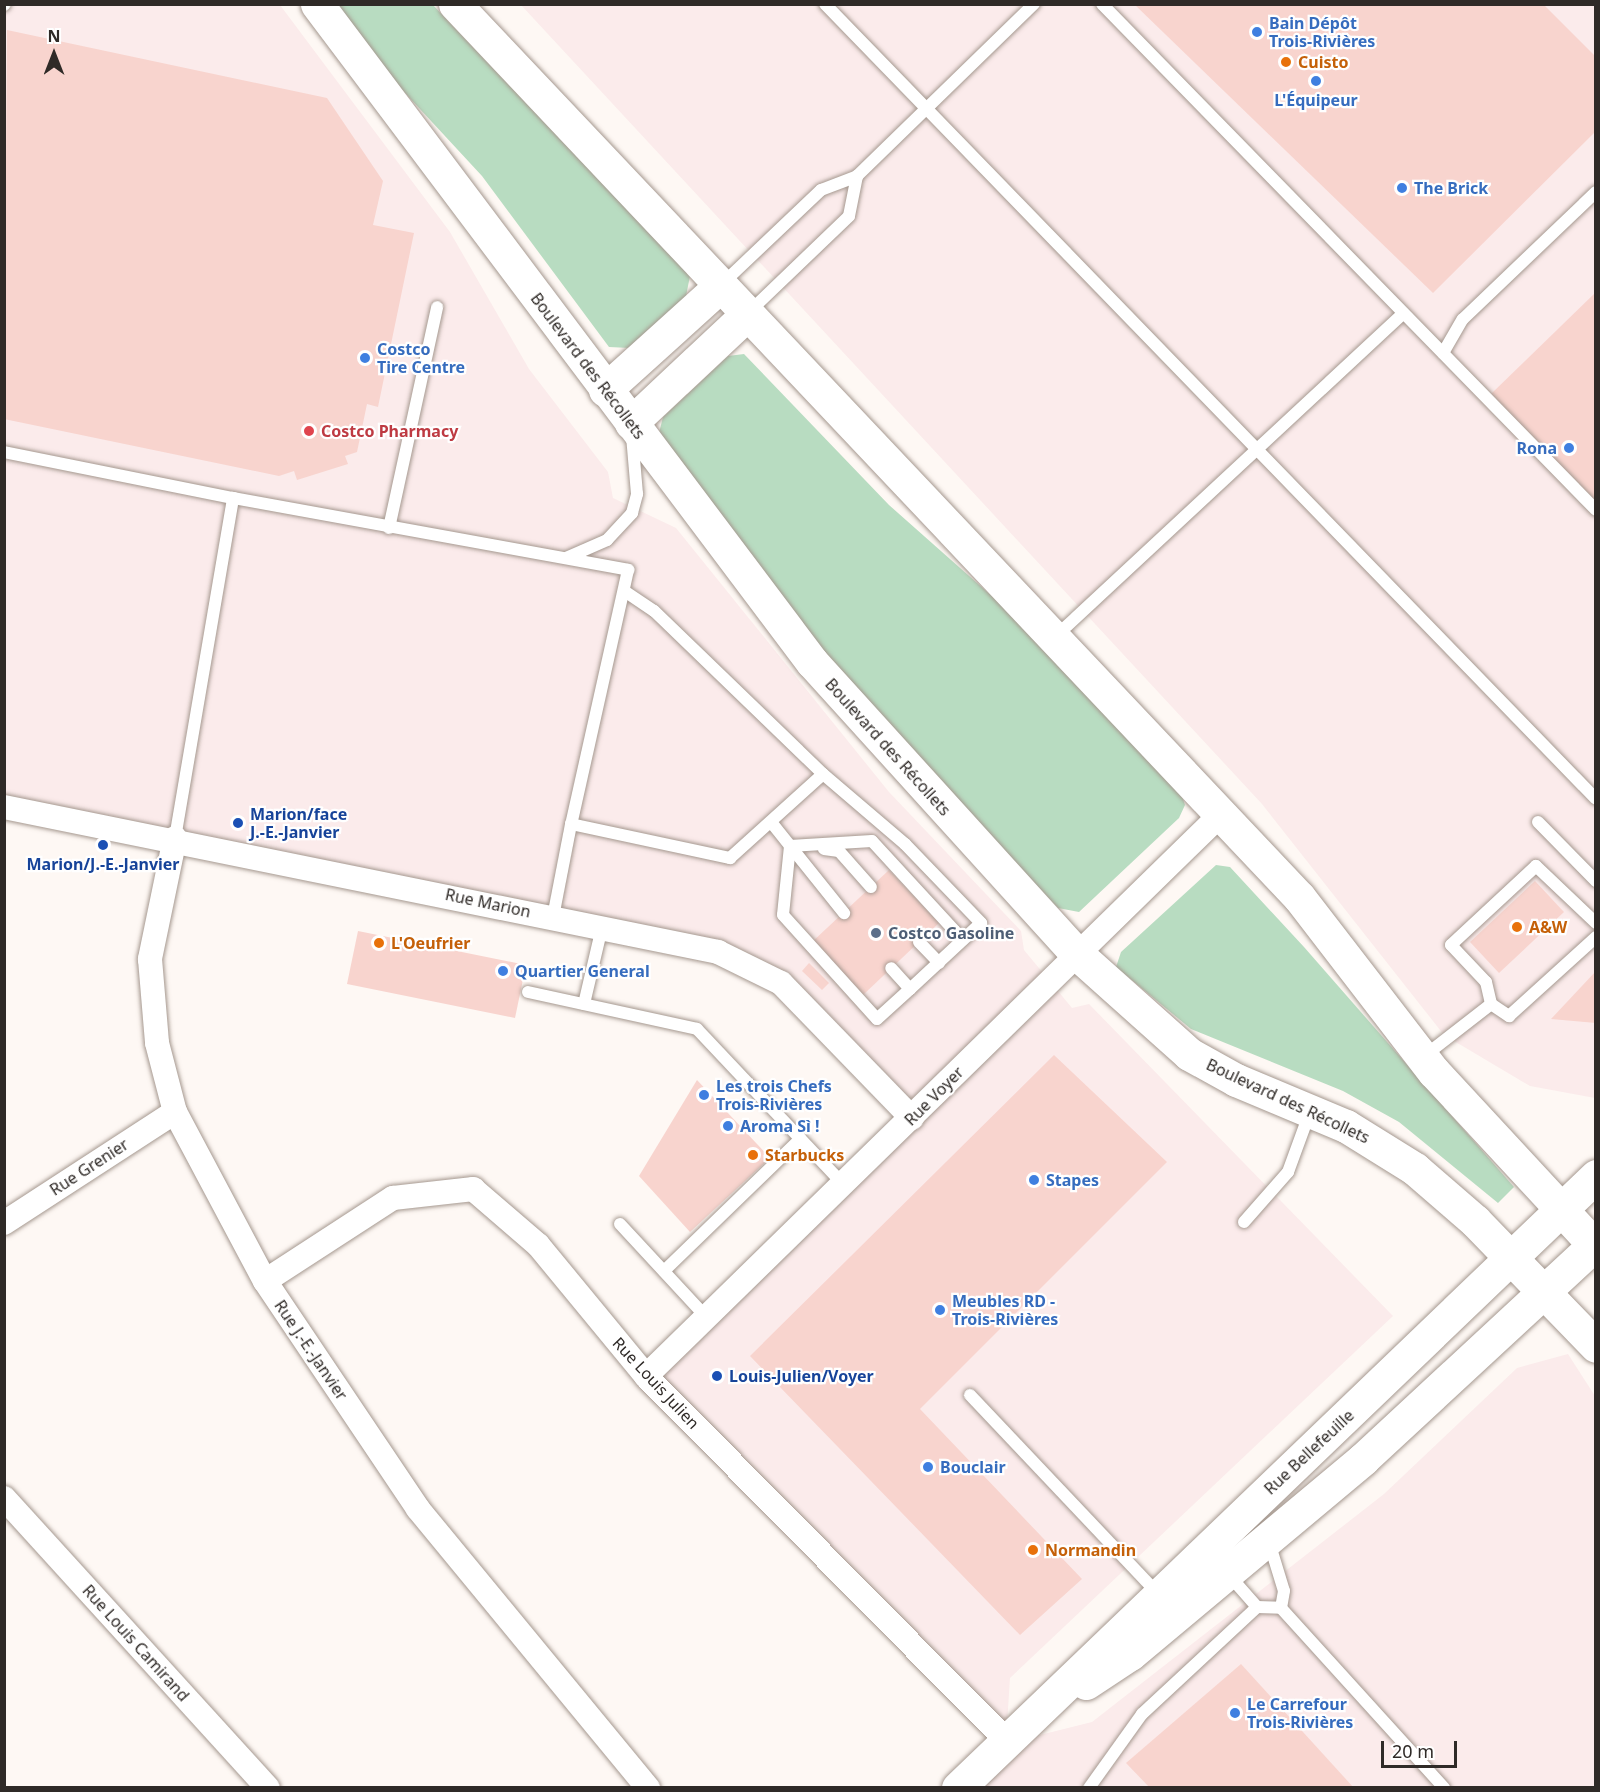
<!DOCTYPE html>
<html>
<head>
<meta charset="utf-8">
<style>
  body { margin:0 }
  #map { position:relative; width:1600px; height:1792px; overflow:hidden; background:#fef8f4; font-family:"Noto Sans",sans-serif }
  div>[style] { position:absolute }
  .commercial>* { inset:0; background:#fbebeb }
  .green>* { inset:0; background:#b8dcc1 }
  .building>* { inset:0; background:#f8d4ce }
  .roads { filter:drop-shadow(0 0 2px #a5988f) drop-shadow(0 0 2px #a5988f) }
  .lane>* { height:12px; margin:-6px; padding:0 6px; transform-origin:6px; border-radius:6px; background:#fff }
  .street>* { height:24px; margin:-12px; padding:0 12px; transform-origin:12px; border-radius:12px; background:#fff }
  .secondary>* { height:33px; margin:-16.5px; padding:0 16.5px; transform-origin:16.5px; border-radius:16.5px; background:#fff }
  .dots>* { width:16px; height:16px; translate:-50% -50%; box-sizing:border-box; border:3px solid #fff; border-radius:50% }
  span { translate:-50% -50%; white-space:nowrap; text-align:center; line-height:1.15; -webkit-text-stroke:4.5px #fff; paint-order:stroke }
  .shop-label { font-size:16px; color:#366cbe; font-weight:700 }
  .left { translate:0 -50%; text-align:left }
  .right { translate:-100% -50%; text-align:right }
  .food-label { font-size:16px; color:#c56008; font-weight:700 }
  .street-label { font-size:16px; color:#2f2a27 }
  .health-label { font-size:16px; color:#be3a42; font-weight:700 }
  .transit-label { font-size:16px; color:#164399; font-weight:700 }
  .service-label { font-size:16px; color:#4e5e75; font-weight:700 }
  .frame { position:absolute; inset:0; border:6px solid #2f2a27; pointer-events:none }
  .north { position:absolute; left:24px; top:24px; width:60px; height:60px; -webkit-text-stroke:4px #fff; paint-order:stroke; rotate:0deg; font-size:16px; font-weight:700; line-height:24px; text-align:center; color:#2f2a27 }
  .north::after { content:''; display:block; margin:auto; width:21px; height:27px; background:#2f2a27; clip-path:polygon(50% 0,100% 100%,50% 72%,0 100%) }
  .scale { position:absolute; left:1381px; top:1741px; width:76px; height:27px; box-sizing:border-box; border:3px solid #2f2a27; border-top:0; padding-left:8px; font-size:18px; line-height:21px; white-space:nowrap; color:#2f2a27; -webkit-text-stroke:4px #fff; paint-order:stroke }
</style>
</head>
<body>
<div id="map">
  <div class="commercial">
    <div style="clip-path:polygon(5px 5px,280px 5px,450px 232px,529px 369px,608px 472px,613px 498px,676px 528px,889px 792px,1021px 931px,1024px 950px,1072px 1008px,1089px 1004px,1393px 1316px,1010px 1678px,1006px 1740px,646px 1376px,912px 1119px,782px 983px,699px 947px,5px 815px)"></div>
    <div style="clip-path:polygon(521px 5px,1595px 5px,1595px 1098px,1530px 1086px,1444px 1035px,1262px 804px)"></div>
    <div style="clip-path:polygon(1568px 1354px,1595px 1396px,1595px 1787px,962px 1788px,1008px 1743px,1092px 1722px,1384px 1494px,1517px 1368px)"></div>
  </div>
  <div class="green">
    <div style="clip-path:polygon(337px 5px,433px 5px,690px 276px,686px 296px,630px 348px,609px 347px,482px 176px,394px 81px)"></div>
    <div style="clip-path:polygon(744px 354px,889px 505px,1003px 606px,1182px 796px,1185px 805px,1179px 818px,1079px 912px,1058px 908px,930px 773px,810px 635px,659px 433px,663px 417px,728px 356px)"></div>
    <div style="clip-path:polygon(1216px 865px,1230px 867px,1304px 947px,1514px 1187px,1498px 1203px,1399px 1122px,1343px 1091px,1191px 1029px,1116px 967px,1121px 952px)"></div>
  </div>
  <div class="building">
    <div style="clip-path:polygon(1134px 4px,1543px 4px,1596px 57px,1596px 131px,1433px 293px)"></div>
    <div style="clip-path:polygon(7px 30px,327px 98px,383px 181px,373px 225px,414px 233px,378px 407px,367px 404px,357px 452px,345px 456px,348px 464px,297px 480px,294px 471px,279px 476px,4px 419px)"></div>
    <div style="clip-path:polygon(1596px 292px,1596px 501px,1491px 394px)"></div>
    <div style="clip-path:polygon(889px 870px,939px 923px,863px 995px,812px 942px)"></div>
    <div style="clip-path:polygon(1535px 881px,1564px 912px,1499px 973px,1470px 942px)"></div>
    <div style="clip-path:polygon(358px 931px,526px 965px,515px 1018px,347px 984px)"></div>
    <div style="clip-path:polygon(809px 963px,829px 983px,822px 990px,802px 971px)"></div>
    <div style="clip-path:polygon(1596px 971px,1596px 1023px,1551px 1019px)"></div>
    <div style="clip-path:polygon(1054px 1055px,1167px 1162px,920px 1409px,1082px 1579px,1020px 1635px,750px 1356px)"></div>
    <div style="clip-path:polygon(697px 1080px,770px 1158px,690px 1232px,639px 1176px)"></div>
    <div style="clip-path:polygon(1241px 1664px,1354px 1788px,1150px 1788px,1126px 1763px)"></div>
  </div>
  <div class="roads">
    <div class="lane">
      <div style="left:825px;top:4px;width:1107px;rotate:45.88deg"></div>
      <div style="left:1102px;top:4px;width:707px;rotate:45.69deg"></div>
      <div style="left:4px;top:5px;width:1px;rotate:-45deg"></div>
      <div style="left:722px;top:284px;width:137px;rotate:-43.5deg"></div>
      <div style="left:821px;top:190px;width:39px;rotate:-21deg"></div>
      <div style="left:857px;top:176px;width:247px;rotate:-44.2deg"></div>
      <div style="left:748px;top:313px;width:140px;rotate:-43.8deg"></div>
      <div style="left:849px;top:216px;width:41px;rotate:-78.7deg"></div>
      <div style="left:1443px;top:353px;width:39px;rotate:-60deg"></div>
      <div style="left:1463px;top:319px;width:184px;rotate:-43.7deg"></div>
      <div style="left:4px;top:452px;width:234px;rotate:11.4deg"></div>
      <div style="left:389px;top:528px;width:226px;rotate:-77.7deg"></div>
      <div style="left:566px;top:558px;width:45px;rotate:-23.7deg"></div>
      <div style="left:607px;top:540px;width:37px;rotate:-47deg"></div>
      <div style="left:632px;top:513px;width:20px;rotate:-75deg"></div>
      <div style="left:637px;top:494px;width:58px;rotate:-94.9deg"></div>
      <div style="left:1056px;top:636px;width:474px;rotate:-42.9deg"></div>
      <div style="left:823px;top:774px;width:108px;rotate:40.5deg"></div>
      <div style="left:905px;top:844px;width:110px;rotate:46.1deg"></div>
      <div style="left:981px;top:923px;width:97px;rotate:137.1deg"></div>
      <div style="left:910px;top:989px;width:28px;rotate:-132deg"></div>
      <div style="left:771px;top:822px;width:117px;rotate:51.3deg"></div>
      <div style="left:1538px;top:822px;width:83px;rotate:45.5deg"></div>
      <div style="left:175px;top:838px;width:345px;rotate:-80.3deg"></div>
      <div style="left:233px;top:498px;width:402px;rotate:10.3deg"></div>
      <div style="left:628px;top:570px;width:260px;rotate:102.6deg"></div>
      <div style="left:571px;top:824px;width:163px;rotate:12.1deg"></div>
      <div style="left:730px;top:858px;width:125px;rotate:-42.1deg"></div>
      <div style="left:823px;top:774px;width:235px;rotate:-136deg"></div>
      <div style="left:654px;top:611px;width:36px;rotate:-146deg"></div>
      <div style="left:790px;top:846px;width:69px;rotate:95.8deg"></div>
      <div style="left:783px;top:915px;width:140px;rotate:47.9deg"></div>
      <div style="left:877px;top:1019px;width:45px;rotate:-42.3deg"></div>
      <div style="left:790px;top:846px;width:82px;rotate:-3.5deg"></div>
      <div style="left:872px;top:841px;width:134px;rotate:47.4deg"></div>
      <div style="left:824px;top:849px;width:15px;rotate:8deg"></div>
      <div style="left:839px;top:851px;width:48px;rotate:48.4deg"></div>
      <div style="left:553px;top:917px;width:95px;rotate:-79deg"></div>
      <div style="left:1596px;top:923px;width:83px;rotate:-136.5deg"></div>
      <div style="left:1536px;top:866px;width:116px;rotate:137.1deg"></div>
      <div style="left:1451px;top:945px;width:51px;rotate:46.6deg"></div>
      <div style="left:1486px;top:982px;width:23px;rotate:77deg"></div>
      <div style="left:1491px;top:1004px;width:22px;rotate:34deg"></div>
      <div style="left:1509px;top:1016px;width:118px;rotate:-42.2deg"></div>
      <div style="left:919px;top:942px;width:29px;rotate:46deg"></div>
      <div style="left:528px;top:992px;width:173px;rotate:12.3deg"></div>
      <div style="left:697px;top:1029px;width:214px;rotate:46.7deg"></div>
      <div style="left:584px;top:1004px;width:79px;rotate:-76.8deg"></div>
      <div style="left:1423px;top:1057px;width:86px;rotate:-37.9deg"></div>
      <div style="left:1244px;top:1222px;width:67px;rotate:-48.7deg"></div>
      <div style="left:1288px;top:1172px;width:64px;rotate:-69.9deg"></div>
      <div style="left:620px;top:1224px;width:128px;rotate:47.2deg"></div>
      <div style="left:664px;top:1271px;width:190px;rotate:-44.1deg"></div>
      <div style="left:970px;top:1395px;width:274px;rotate:46.6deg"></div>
      <div style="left:1269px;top:1542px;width:51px;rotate:73deg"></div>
      <div style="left:1284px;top:1591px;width:17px;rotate:100deg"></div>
      <div style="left:1281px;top:1608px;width:243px;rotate:47.8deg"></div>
      <div style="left:1228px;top:1574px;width:44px;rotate:48.7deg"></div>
      <div style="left:1257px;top:1607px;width:24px;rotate:2deg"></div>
      <div style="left:1089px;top:1788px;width:91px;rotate:-54.4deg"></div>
      <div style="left:1142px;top:1714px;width:157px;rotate:-42.9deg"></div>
    </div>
    <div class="street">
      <div style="left:4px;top:807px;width:729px;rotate:11.48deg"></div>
      <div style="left:718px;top:952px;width:70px;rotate:26.2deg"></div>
      <div style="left:781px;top:983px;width:188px;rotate:45.9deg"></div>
      <div style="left:175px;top:838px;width:124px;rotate:101.7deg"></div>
      <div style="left:150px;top:959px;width:84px;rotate:85.2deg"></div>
      <div style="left:157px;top:1043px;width:71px;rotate:75.4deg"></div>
      <div style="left:175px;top:1112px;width:191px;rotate:62deg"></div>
      <div style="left:265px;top:1281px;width:275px;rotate:56.1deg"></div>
      <div style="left:418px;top:1509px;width:362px;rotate:50.5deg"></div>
      <div style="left:4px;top:1223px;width:204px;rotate:-33deg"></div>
      <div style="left:265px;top:1281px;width:153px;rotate:-33deg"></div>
      <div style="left:393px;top:1198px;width:81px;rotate:-6.4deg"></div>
      <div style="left:473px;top:1189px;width:86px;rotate:40.7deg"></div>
      <div style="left:538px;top:1245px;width:170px;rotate:50.5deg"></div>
      <div style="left:646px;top:1376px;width:512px;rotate:45.32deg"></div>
      <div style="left:646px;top:1376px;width:804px;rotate:-44.34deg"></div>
      <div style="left:4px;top:1498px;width:392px;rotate:47.7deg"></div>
    </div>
    <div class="secondary">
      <div style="left:317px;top:4px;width:823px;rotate:53.05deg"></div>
      <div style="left:812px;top:662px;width:391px;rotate:47.8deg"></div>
      <div style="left:1075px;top:952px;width:153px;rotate:41.8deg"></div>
      <div style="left:1189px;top:1054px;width:54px;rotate:29deg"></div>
      <div style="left:1236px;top:1080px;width:119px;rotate:22.7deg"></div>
      <div style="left:1346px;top:1126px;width:81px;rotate:31.9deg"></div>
      <div style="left:1415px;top:1169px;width:79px;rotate:40.9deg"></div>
      <div style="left:1475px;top:1221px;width:174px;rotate:45.9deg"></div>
      <div style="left:455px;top:4px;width:1229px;rotate:46.62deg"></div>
      <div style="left:1299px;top:897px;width:221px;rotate:52.4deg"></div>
      <div style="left:1434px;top:1072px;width:238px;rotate:47.2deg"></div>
      <div style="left:605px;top:390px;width:155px;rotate:-42.1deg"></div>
      <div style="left:631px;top:423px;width:159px;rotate:-43.2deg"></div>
      <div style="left:1086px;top:1683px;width:53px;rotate:-33.4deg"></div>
      <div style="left:1130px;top:1654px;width:304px;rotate:-39.9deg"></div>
      <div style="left:1363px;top:1459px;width:318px;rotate:-42.8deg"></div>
      <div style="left:958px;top:1788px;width:884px;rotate:-43.81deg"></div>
    </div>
  </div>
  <div class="dots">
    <div style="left:1257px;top:32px;background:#3f7fe0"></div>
    <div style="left:1286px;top:62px;background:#e8710a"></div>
    <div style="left:1316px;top:81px;background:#3f7fe0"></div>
    <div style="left:1402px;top:188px;background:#3f7fe0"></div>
    <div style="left:365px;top:358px;background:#3f7fe0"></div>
    <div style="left:309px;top:431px;background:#e0444e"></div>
    <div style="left:1569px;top:448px;background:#3f7fe0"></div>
    <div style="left:238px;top:823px;background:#1a4fb4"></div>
    <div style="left:103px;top:845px;background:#1a4fb4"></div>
    <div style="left:1517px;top:927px;background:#e8710a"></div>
    <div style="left:876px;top:933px;background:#5c6f8a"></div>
    <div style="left:379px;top:943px;background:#e8710a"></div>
    <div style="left:503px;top:971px;background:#3f7fe0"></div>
    <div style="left:704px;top:1095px;background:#3f7fe0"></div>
    <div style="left:728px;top:1126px;background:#3f7fe0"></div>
    <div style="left:753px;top:1155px;background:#e8710a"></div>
    <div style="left:1034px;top:1180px;background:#3f7fe0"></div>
    <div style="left:940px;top:1310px;background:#3f7fe0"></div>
    <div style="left:717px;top:1376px;background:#1a4fb4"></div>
    <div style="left:928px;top:1467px;background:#3f7fe0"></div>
    <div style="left:1033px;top:1550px;background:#e8710a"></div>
    <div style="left:1235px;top:1713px;background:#3f7fe0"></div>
  </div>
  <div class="shop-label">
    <span class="left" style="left:1269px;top:32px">Bain Dépôt<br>Trois-Rivières</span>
    <span style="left:1316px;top:100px">L'Équipeur</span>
    <span class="left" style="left:1414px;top:188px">The Brick</span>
    <span class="left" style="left:377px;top:358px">Costco<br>Tire Centre</span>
    <span class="right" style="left:1557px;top:448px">Rona</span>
    <span class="left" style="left:515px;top:971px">Quartier General</span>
    <span class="left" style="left:716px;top:1095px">Les trois Chefs<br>Trois-Rivières</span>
    <span class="left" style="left:740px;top:1126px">Aroma Sì !</span>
    <span class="left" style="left:1046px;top:1180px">Stapes</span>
    <span class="left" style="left:952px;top:1310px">Meubles RD -<br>Trois-Rivières</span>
    <span class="left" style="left:940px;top:1467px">Bouclair</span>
    <span class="left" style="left:1247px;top:1713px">Le Carrefour<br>Trois-Rivières</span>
  </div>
  <div class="food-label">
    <span class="left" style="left:1298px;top:62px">Cuisto</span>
    <span class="left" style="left:1529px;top:927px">A&amp;W</span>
    <span class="left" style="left:391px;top:943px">L'Oeufrier</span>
    <span class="left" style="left:765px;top:1155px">Starbucks</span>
    <span class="left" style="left:1045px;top:1550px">Normandin</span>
  </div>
  <div class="street-label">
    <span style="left:588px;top:366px;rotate:53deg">Boulevard des Récollets</span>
    <span style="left:888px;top:747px;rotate:48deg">Boulevard des Récollets</span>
    <span style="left:488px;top:903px;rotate:12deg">Rue Marion</span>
    <span style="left:934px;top:1096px;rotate:-45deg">Rue Voyer</span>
    <span style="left:1288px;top:1101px;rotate:25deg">Boulevard des Récollets</span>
    <span style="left:89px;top:1167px;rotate:-33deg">Rue Grenier</span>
    <span style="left:311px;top:1350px;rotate:56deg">Rue J.-E.-Janvier</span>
    <span style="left:656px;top:1383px;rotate:47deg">Rue Louis Julien</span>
    <span style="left:1309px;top:1452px;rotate:-43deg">Rue Bellefeuille</span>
    <span style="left:136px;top:1643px;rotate:48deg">Rue Louis Camirand</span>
  </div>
  <div class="health-label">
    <span class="left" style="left:321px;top:431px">Costco Pharmacy</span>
  </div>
  <div class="transit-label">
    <span class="left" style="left:250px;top:823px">Marion/face<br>J.-E.-Janvier</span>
    <span style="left:103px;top:864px">Marion/J.-E.-Janvier</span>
    <span class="left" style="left:729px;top:1376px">Louis-Julien/Voyer</span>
  </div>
  <div class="service-label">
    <span class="left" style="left:888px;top:933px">Costco Gasoline</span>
  </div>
  <div class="frame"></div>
  <div class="north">N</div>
  <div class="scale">20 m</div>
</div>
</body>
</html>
